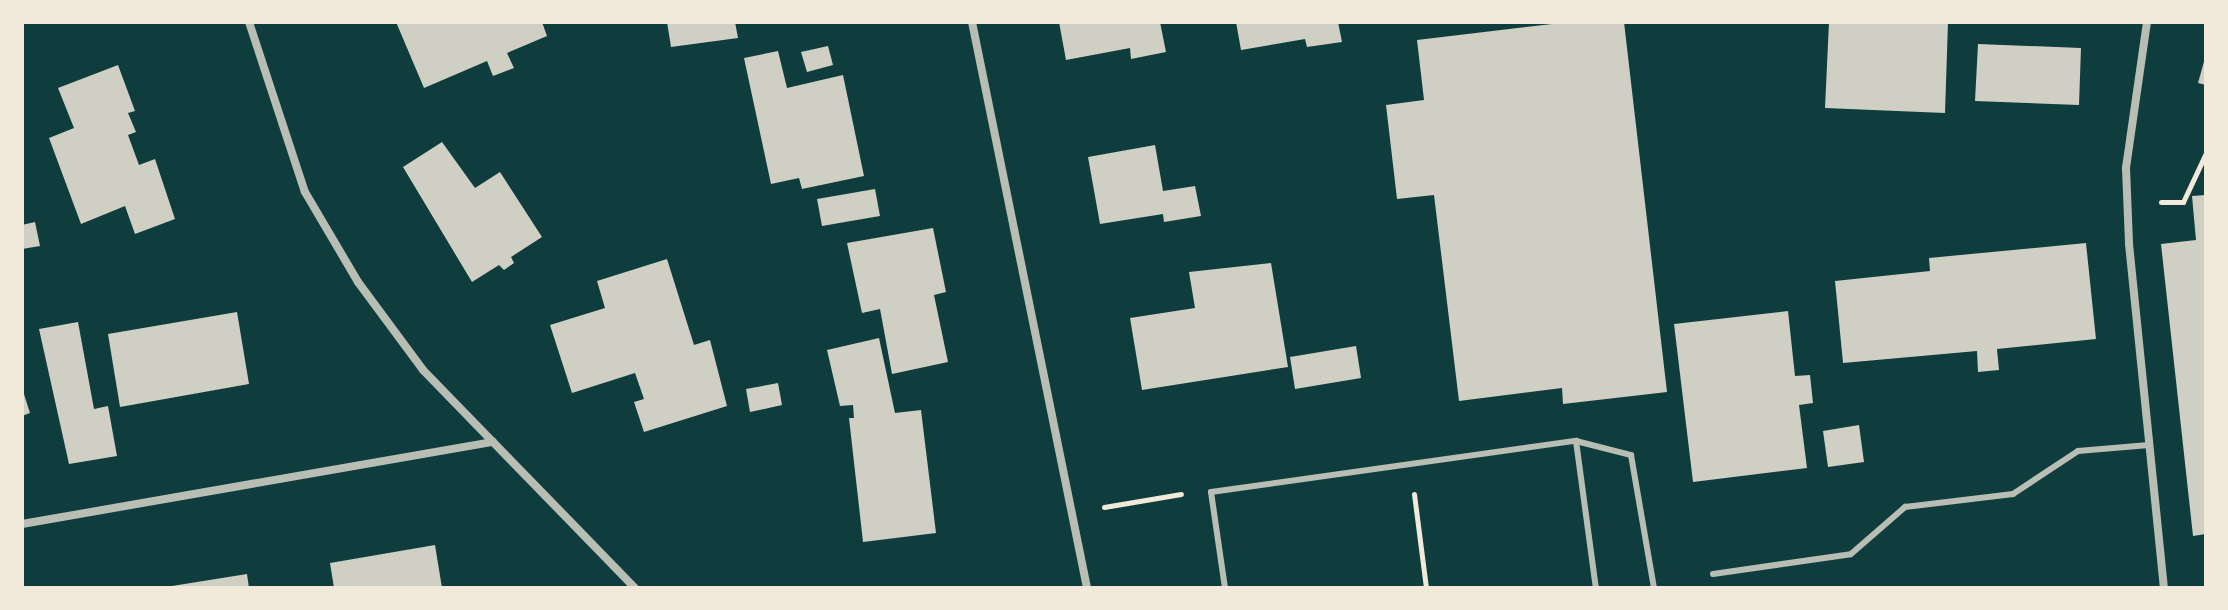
<!DOCTYPE html>
<html>
<head>
<meta charset="utf-8">
<style>
  body { margin:0 }
  #map { position:relative; width:2228px; height:610px; overflow:hidden; background:#0f3d3e; font-family:Overpass,sans-serif }
  div>[style] { position:absolute }
  .building>* { inset:0; background:#cfcfc3 }
  .path>* { height:5px; margin:-2.5px; padding:0 2.5px; transform-origin:2.5px; border-radius:2.5px; background:#f1e9da }
  .service>* { height:6px; margin:-3px; padding:0 3px; transform-origin:3px; border-radius:3px; background:#b8beb3 }
  .minor>* { height:8px; margin:-4px; padding:0 4px; transform-origin:4px; border-radius:4px; background:#b8beb3 }
  span { translate:-50% -50%; white-space:nowrap; text-align:center; line-height:1.15; -webkit-text-stroke:8px #f1e9da; paint-order:stroke }
  .frame { position:absolute; inset:0; border:24px solid #f1e9da; pointer-events:none }
</style>
</head>
<body>
<div id="map">
  <div class="building">
    <div style="clip-path:polygon(396px 22px,542px 22px,547px 36px,507px 53px,514px 68px,493px 76px,487px 61px,424px 88px)"></div>
    <div style="clip-path:polygon(667px 22px,735px 22px,738px 38px,671px 47px)"></div>
    <div style="clip-path:polygon(1059px 22px,1160px 22px,1166px 52px,1131px 59px,1130px 48px,1066px 60px)"></div>
    <div style="clip-path:polygon(1236px 22px,1338px 22px,1342px 42px,1307px 47px,1305px 39px,1241px 50px)"></div>
    <div style="clip-path:polygon(1569px 22px,1624px 22px,1667px 392px,1563px 404px,1562px 388px,1459px 401px,1434px 195px,1397px 199px,1386px 105px,1424px 100px,1417px 40px)"></div>
    <div style="clip-path:polygon(1829px 22px,1948px 22px,1945px 113px,1825px 108px)"></div>
    <div style="clip-path:polygon(1978px 44px,2081px 48px,2079px 105px,1975px 101px)"></div>
    <div style="clip-path:polygon(828px 46px,833px 65px,807px 72px,801px 52px)"></div>
    <div style="clip-path:polygon(778px 51px,787px 88px,843px 75px,864px 176px,802px 189px,799px 178px,771px 184px,744px 58px)"></div>
    <div style="clip-path:polygon(2205px 58px,2206px 58px,2206px 85px,2198px 83px)"></div>
    <div style="clip-path:polygon(118px 65px,135px 111px,128px 113px,136px 132px,128px 135px,139px 165px,155px 159px,175px 219px,135px 234px,125px 206px,81px 224px,49px 138px,74px 128px,58px 88px)"></div>
    <div style="clip-path:polygon(442px 142px,475px 188px,500px 172px,542px 237px,511px 257px,514px 263px,504px 270px,499px 265px,472px 282px,403px 167px)"></div>
    <div style="clip-path:polygon(1155px 145px,1163px 191px,1195px 186px,1201px 216px,1164px 222px,1163px 214px,1100px 224px,1088px 157px)"></div>
    <div style="clip-path:polygon(875px 189px,880px 216px,822px 226px,817px 199px)"></div>
    <div style="clip-path:polygon(2206px 195px,2206px 534px,2193px 536px,2161px 244px,2196px 240px,2192px 196px)"></div>
    <div style="clip-path:polygon(35px 222px,40px 246px,22px 249px,22px 225px)"></div>
    <div style="clip-path:polygon(933px 228px,946px 292px,934px 295px,948px 362px,892px 374px,880px 309px,862px 313px,847px 243px)"></div>
    <div style="clip-path:polygon(2086px 243px,2096px 339px,1997px 349px,1999px 370px,1978px 372px,1977px 351px,1843px 363px,1835px 281px,1930px 271px,1929px 258px)"></div>
    <div style="clip-path:polygon(667px 259px,694px 345px,710px 340px,727px 406px,644px 432px,634px 402px,644px 399px,635px 373px,572px 393px,550px 325px,605px 308px,597px 281px)"></div>
    <div style="clip-path:polygon(1271px 263px,1288px 367px,1142px 390px,1130px 318px,1195px 308px,1189px 272px)"></div>
    <div style="clip-path:polygon(1788px 311px,1795px 376px,1810px 375px,1813px 403px,1799px 405px,1807px 468px,1693px 482px,1674px 324px)"></div>
    <div style="clip-path:polygon(237px 312px,249px 384px,120px 407px,108px 334px)"></div>
    <div style="clip-path:polygon(78px 322px,94px 409px,108px 406px,117px 456px,69px 464px,39px 329px)"></div>
    <div style="clip-path:polygon(879px 338px,895px 413px,921px 410px,936px 533px,863px 542px,849px 418px,854px 418px,853px 405px,840px 406px,827px 350px)"></div>
    <div style="clip-path:polygon(1356px 346px,1361px 378px,1295px 389px,1290px 357px)"></div>
    <div style="clip-path:polygon(778px 383px,782px 405px,750px 412px,746px 389px)"></div>
    <div style="clip-path:polygon(22px 388px,30px 413px,22px 416px)"></div>
    <div style="clip-path:polygon(1859px 425px,1864px 462px,1828px 467px,1823px 431px)"></div>
    <div style="clip-path:polygon(435px 545px,442px 588px,334px 588px,330px 563px)"></div>
    <div style="clip-path:polygon(247px 574px,249px 588px,172px 588px,172px 586px)"></div>
  </div>
  <div class="path">
    <div style="left:2161px;top:202px;width:22px"></div>
    <div style="left:2183px;top:202px;width:54px;rotate:-64.9deg"></div>
    <div style="left:1414px;top:494px;width:95px;rotate:82.7deg"></div>
    <div style="left:1104px;top:507px;width:78px;rotate:-9.6deg"></div>
  </div>
  <div class="service">
    <div style="left:1576px;top:441px;width:148px;rotate:82.3deg"></div>
    <div style="left:1713px;top:574px;width:139px;rotate:-8.2deg"></div>
    <div style="left:1851px;top:554px;width:72px;rotate:-41deg"></div>
    <div style="left:1905px;top:507px;width:109px;rotate:-6.9deg"></div>
    <div style="left:2013px;top:494px;width:78px;rotate:-33.5deg"></div>
    <div style="left:2078px;top:451px;width:71px;rotate:-4.8deg"></div>
    <div style="left:1225px;top:588px;width:97px;rotate:-98.3deg"></div>
    <div style="left:1211px;top:492px;width:369px;rotate:-8deg"></div>
    <div style="left:1576px;top:441px;width:57px;rotate:14.3deg"></div>
    <div style="left:1631px;top:455px;width:135px;rotate:80.2deg"></div>
  </div>
  <div class="minor">
    <div style="left:249px;top:22px;width:179px;rotate:71.8deg"></div>
    <div style="left:305px;top:192px;width:104px;rotate:59.5deg"></div>
    <div style="left:358px;top:282px;width:109px;rotate:53.5deg"></div>
    <div style="left:423px;top:370px;width:304px;rotate:45.8deg"></div>
    <div style="left:972px;top:22px;width:578px;rotate:78.51deg"></div>
    <div style="left:2147px;top:22px;width:148px;rotate:98.2deg"></div>
    <div style="left:2126px;top:168px;width:76px;rotate:87.7deg"></div>
    <div style="left:2129px;top:244px;width:346px;rotate:84.2deg"></div>
    <div style="left:22px;top:524px;width:478px;rotate:-9.9deg"></div>
  </div>
  <div class="frame"></div>
</div>
</body>
</html>
